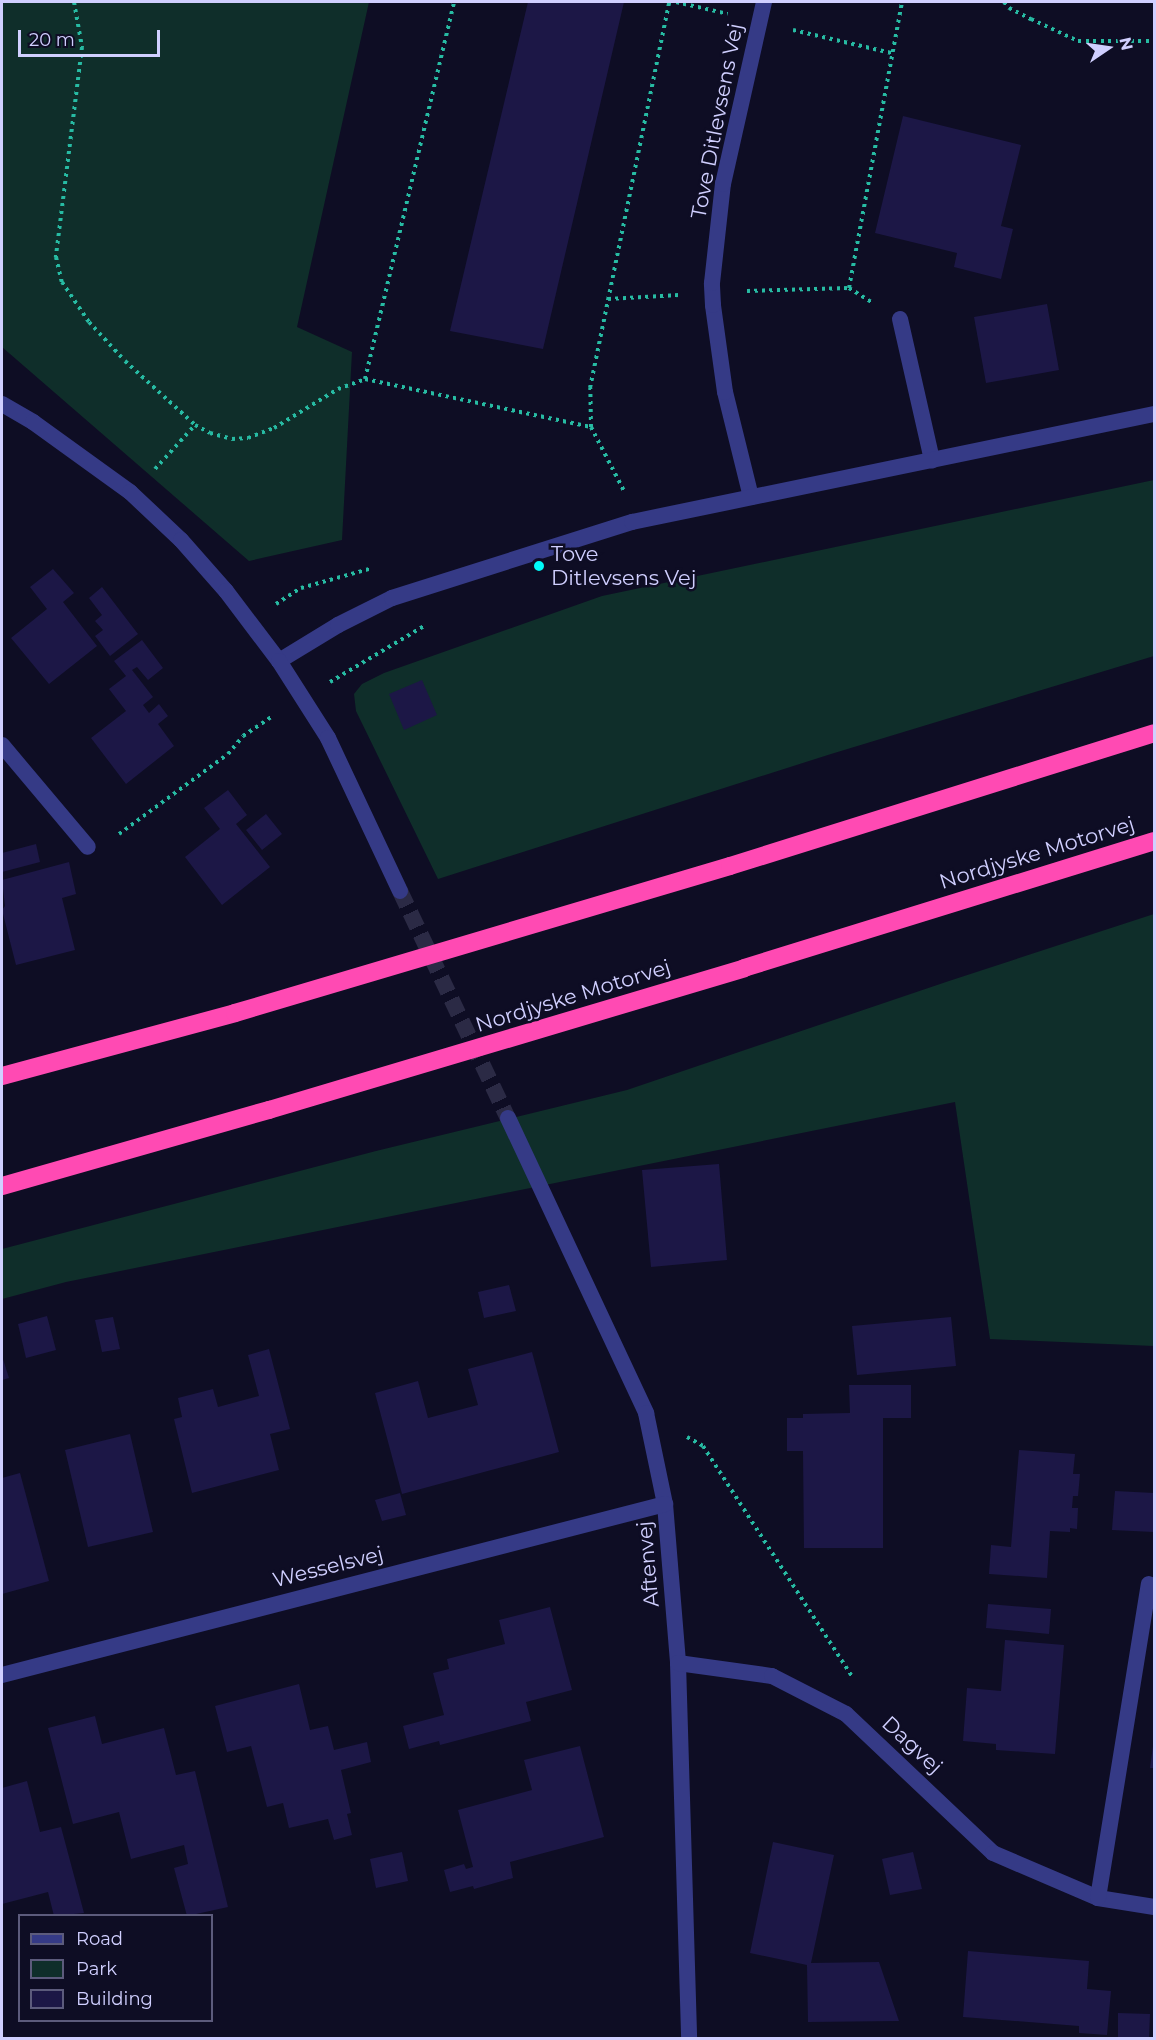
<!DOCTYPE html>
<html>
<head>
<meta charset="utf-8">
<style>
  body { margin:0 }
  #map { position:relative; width:1156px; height:2040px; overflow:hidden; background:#0e0d24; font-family:Montserrat,sans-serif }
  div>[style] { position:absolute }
  .green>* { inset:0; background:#0f2e2a }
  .building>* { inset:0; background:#1c1746 }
  .minor-tunnel>* { height:16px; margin-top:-8px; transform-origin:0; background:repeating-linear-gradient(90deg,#2b2a45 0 16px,transparent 0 24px) }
  .path>* { height:4px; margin-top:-2px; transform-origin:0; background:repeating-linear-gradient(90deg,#27bba3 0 3px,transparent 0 7.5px) }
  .service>* { height:16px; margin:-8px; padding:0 8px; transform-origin:8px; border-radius:8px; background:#353a86 }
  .minor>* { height:16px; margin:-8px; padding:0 8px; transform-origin:8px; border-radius:8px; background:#353a86 }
  .motorway>* { height:18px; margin:-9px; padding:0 9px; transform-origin:9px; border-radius:9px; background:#ff4ab3 }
  .dots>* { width:16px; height:16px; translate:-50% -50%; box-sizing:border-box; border:3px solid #0e0d24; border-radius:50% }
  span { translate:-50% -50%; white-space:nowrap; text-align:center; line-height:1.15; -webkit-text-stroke:5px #0e0d24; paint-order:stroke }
  .street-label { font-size:21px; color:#d0cfff }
  .poi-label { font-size:21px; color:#d0cfff }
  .left { translate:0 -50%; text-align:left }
  .frame { position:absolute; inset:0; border:3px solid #d0cfff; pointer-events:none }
  .legend { position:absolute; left:18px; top:1914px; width:195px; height:108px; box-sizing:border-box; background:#0e0d24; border:2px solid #5c5b7c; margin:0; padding:8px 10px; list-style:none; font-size:18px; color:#d0cfff }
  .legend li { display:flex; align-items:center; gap:12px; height:30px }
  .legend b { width:30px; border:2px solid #5c5b7c }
  .north { position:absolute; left:1078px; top:18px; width:60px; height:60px; -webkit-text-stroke:4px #0e0d24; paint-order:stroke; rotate:77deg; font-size:16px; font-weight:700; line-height:24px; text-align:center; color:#d0cfff }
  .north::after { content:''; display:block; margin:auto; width:21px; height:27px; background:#d0cfff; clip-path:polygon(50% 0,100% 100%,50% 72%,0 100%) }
  .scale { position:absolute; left:18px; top:30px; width:142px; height:27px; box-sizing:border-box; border:3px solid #d0cfff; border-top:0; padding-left:8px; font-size:18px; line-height:21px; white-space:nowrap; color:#d0cfff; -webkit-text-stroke:4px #0e0d24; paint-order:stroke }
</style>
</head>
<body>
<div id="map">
  <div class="green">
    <div style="clip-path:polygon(2px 2px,369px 2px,297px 327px,352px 352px,342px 540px,249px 561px,2px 347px)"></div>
    <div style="clip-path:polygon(1154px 480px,1154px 656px,831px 754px,438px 879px,356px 711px,354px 694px,362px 684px,384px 673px,602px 596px)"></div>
    <div style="clip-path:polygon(1154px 914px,1154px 1346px,990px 1339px,955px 1102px,66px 1282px,2px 1299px,2px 1249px,376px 1151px,627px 1090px,949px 981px)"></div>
  </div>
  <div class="building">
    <div style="clip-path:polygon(528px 2px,624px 2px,543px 349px,450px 331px)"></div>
    <div style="clip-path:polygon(903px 116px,1021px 145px,1001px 226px,1013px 229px,1001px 279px,954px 267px,957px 253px,875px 233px)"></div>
    <div style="clip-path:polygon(1047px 304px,1059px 370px,986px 383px,974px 317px)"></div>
    <div style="clip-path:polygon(53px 569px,74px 593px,63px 602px,97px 646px,49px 684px,11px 638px,47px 609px,30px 587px)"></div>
    <div style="clip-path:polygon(102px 587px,138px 634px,110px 656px,95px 636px,103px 630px,95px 621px,102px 615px,89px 598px)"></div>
    <div style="clip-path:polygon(142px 640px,163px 668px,148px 680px,137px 667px,132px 670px,153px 697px,143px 705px,149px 713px,159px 704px,168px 716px,158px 724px,174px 746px,126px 784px,91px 738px,126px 711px,109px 689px,126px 676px,114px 661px)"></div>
    <div style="clip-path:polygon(422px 680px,437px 715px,404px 730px,389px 694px)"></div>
    <div style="clip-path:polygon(228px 790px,247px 815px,236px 824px,270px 867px,222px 905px,185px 857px,220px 829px,204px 808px)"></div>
    <div style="clip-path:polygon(266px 814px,282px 834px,262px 850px,246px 830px)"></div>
    <div style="clip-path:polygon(36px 844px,40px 862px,2px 872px,2px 853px)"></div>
    <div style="clip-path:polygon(69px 862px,76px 894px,62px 898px,75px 950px,16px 965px,2px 910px,5px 906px,2px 880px)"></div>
    <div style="clip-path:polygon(719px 1164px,727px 1260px,651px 1267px,642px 1170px)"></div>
    <div style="clip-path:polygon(509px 1285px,516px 1311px,484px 1318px,478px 1292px)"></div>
    <div style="clip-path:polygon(47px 1316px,56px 1350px,26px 1358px,18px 1324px)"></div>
    <div style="clip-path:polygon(113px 1317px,120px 1349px,102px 1352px,95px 1320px)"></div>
    <div style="clip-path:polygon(951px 1317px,956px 1366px,857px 1375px,852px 1326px)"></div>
    <div style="clip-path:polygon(269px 1349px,290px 1429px,270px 1434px,279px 1470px,192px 1493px,174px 1419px,182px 1417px,178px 1398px,213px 1389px,218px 1407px,259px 1396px,248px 1355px)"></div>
    <div style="clip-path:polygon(532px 1352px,559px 1452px,402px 1494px,375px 1393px,418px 1381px,428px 1418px,478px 1405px,468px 1369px)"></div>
    <div style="clip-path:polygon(2px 1356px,9px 1378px,2px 1380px)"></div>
    <div style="clip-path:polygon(849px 1385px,911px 1385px,911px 1418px,883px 1418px,883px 1548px,804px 1548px,803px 1451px,787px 1451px,787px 1418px,803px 1418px,803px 1414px,850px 1413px)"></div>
    <div style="clip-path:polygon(130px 1434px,153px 1532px,88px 1547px,65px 1450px)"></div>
    <div style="clip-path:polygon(1019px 1450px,1075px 1454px,1073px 1474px,1080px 1474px,1078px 1496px,1073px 1496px,1072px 1508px,1078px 1508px,1077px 1529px,1070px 1528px,1070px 1532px,1050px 1531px,1047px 1578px,989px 1574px,991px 1545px,1011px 1547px)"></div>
    <div style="clip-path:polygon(20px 1473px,49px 1581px,2px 1594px,2px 1478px)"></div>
    <div style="clip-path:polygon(1115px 1491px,1154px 1493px,1154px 1532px,1112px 1530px)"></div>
    <div style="clip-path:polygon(400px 1493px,406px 1515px,382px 1521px,375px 1500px)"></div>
    <div style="clip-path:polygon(988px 1604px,1051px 1609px,1049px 1634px,986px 1628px)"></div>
    <div style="clip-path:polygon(550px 1607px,572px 1690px,526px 1702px,531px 1721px,440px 1745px,439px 1741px,409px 1749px,403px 1726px,444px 1715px,433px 1673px,449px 1669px,447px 1659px,505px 1644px,499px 1620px)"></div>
    <div style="clip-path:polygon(1005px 1640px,1064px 1645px,1055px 1754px,996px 1750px,996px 1744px,963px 1741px,967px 1688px,1001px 1691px)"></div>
    <div style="clip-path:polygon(299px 1684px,310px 1730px,328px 1726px,334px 1750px,367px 1742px,371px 1762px,341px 1770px,351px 1813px,347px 1814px,352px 1835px,334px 1840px,328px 1819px,289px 1828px,283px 1803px,267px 1807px,251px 1746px,227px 1752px,215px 1706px)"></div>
    <div style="clip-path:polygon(95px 1716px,102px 1744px,164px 1728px,176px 1775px,195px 1771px,228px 1907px,187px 1916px,174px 1868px,188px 1864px,184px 1845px,131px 1859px,119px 1812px,73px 1824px,48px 1728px)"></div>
    <div style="clip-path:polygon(580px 1746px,604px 1837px,510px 1862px,513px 1878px,474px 1889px,473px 1886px,450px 1892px,444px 1870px,464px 1864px,466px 1869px,473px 1867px,458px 1810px,532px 1790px,524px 1760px)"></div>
    <div style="clip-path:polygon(1153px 1746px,1154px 1746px,1154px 1768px,1150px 1768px)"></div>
    <div style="clip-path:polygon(27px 1781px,40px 1832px,61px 1827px,84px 1913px,54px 1916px,48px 1892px,2px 1904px,2px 1788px)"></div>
    <div style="clip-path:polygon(773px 1842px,834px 1855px,811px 1963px,879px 1962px,899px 2021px,808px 2022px,807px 1965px,750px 1953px)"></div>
    <div style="clip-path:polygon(402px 1852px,408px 1881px,376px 1888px,370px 1859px)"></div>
    <div style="clip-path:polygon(913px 1852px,922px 1889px,890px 1895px,882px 1859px)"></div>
    <div style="clip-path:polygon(968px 1951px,1089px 1961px,1087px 1989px,1111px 1991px,1107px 2035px,1079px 2033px,1079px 2026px,963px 2017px)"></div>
    <div style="clip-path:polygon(1118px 2013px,1150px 2014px,1149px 2038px,1118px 2038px)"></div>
  </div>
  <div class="minor-tunnel">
    <div style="left:400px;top:891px;width:251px;rotate:64.6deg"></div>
  </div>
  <div class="path">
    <div style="left:74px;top:2px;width:46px;rotate:79.9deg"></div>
    <div style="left:82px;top:47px;width:212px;rotate:97.1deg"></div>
    <div style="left:56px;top:257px;width:26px;rotate:77deg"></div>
    <div style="left:62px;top:282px;width:48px;rotate:56deg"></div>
    <div style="left:89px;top:322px;width:53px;rotate:47.3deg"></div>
    <div style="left:125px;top:361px;width:95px;rotate:42.4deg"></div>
    <div style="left:195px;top:425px;width:17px;rotate:28deg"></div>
    <div style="left:210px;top:433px;width:23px;rotate:15deg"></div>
    <div style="left:232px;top:439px;width:16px;rotate:-4deg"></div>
    <div style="left:248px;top:438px;width:28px;rotate:-21deg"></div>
    <div style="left:274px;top:428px;width:75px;rotate:-31.4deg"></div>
    <div style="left:338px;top:389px;width:29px;rotate:-20deg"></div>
    <div style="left:365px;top:379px;width:231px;rotate:12deg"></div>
    <div style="left:591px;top:427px;width:72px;rotate:62.7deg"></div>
    <div style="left:676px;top:2px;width:53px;rotate:13deg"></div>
    <div style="left:1004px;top:2px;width:8px;rotate:50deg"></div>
    <div style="left:1009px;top:8px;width:25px;rotate:27deg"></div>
    <div style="left:1031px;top:19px;width:52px;rotate:25.1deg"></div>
    <div style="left:1078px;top:41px;width:76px"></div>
    <div style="left:793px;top:30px;width:101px;rotate:13.2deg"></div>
    <div style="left:849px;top:288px;width:291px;rotate:-79.5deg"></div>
    <div style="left:747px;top:291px;width:102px;rotate:-1.7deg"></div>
    <div style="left:849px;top:288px;width:28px;rotate:32deg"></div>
    <div style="left:608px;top:299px;width:71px;rotate:-3.2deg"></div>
    <div style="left:365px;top:379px;width:387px;rotate:-76.7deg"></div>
    <div style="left:591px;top:427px;width:39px;rotate:-91deg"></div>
    <div style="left:590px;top:388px;width:394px;rotate:-78.4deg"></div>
    <div style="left:155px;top:469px;width:59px;rotate:-47.7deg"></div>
    <div style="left:276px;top:604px;width:30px;rotate:-33deg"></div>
    <div style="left:301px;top:588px;width:71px;rotate:-15.6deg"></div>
    <div style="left:330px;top:682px;width:109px;rotate:-30.8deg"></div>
    <div style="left:119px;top:834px;width:135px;rotate:-36.3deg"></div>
    <div style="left:228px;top:754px;width:23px;rotate:-50deg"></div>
    <div style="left:243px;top:736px;width:37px;rotate:-34deg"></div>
    <div style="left:687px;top:1437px;width:18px;rotate:29deg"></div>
    <div style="left:703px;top:1446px;width:276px;rotate:57.1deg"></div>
  </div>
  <div class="service">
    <div style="left:900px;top:319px;width:145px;rotate:77.2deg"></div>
    <div style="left:279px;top:661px;width:69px;rotate:-31.4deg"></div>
    <div style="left:338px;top:625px;width:60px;rotate:-26.6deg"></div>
    <div style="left:392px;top:598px;width:252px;rotate:-17.6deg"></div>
  </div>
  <div class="minor">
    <div style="left:2px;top:404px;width:36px;rotate:30deg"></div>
    <div style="left:33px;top:422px;width:120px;rotate:35.8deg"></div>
    <div style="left:130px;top:492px;width:70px;rotate:43.3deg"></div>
    <div style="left:181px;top:540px;width:68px;rotate:48.6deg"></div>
    <div style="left:226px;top:591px;width:88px;rotate:52.9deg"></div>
    <div style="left:279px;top:661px;width:91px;rotate:57.5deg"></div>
    <div style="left:328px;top:738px;width:169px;rotate:64.8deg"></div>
    <div style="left:751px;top:497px;width:108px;rotate:-103.9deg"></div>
    <div style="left:725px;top:392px;width:88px;rotate:-97.9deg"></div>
    <div style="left:713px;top:305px;width:22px;rotate:-93deg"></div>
    <div style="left:712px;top:283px;width:100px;rotate:-83.7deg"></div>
    <div style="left:723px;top:184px;width:187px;rotate:-77.3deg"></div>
    <div style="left:632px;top:522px;width:533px;rotate:-11.69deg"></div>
    <div style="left:2px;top:745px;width:133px;rotate:49.9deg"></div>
    <div style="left:508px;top:1118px;width:326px;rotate:64.9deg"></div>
    <div style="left:646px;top:1413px;width:93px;rotate:78.2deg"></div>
    <div style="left:665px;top:1504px;width:160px;rotate:85.3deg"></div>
    <div style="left:678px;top:1663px;width:375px;rotate:88.3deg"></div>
    <div style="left:678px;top:1663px;width:95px;rotate:7.9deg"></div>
    <div style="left:772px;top:1676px;width:83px;rotate:27.2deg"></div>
    <div style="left:846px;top:1714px;width:202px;rotate:43.4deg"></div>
    <div style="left:993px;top:1853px;width:114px;rotate:23.2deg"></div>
    <div style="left:1098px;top:1898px;width:57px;rotate:9.1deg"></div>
    <div style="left:2px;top:1675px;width:685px;rotate:-14.46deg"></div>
    <div style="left:1098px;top:1898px;width:318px;rotate:-80.8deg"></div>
  </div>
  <div class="motorway">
    <div style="left:2px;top:1076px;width:241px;rotate:-15.1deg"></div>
    <div style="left:235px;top:1013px;width:516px;rotate:-16.54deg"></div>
    <div style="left:730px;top:866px;width:444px;rotate:-17.4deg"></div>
    <div style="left:2px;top:1186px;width:278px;rotate:-15.9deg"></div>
    <div style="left:269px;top:1110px;width:496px;rotate:-16.6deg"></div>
    <div style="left:744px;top:968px;width:429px;rotate:-17.2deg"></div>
  </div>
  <div class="dots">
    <div style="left:539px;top:566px;background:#00fafa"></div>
  </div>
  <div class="street-label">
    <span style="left:717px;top:121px;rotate:-79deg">Tove Ditlevsens Vej</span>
    <span style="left:1037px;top:853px;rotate:-17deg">Nordjyske Motorvej</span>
    <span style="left:573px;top:996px;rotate:-17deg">Nordjyske Motorvej</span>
    <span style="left:648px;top:1564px;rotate:-95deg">Aftenvej</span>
    <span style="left:328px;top:1567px;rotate:-14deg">Wesselsvej</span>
    <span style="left:912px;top:1745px;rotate:43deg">Dagvej</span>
  </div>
  <div class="poi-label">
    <span class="left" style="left:551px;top:566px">Tove<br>Ditlevsens Vej</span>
  </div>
  <div class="frame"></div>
  <ul class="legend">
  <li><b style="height:8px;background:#353a86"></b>Road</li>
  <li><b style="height:16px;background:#0f2e2a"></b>Park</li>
  <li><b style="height:16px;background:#1c1746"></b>Building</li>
  </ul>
  <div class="north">N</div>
  <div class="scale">20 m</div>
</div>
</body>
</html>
